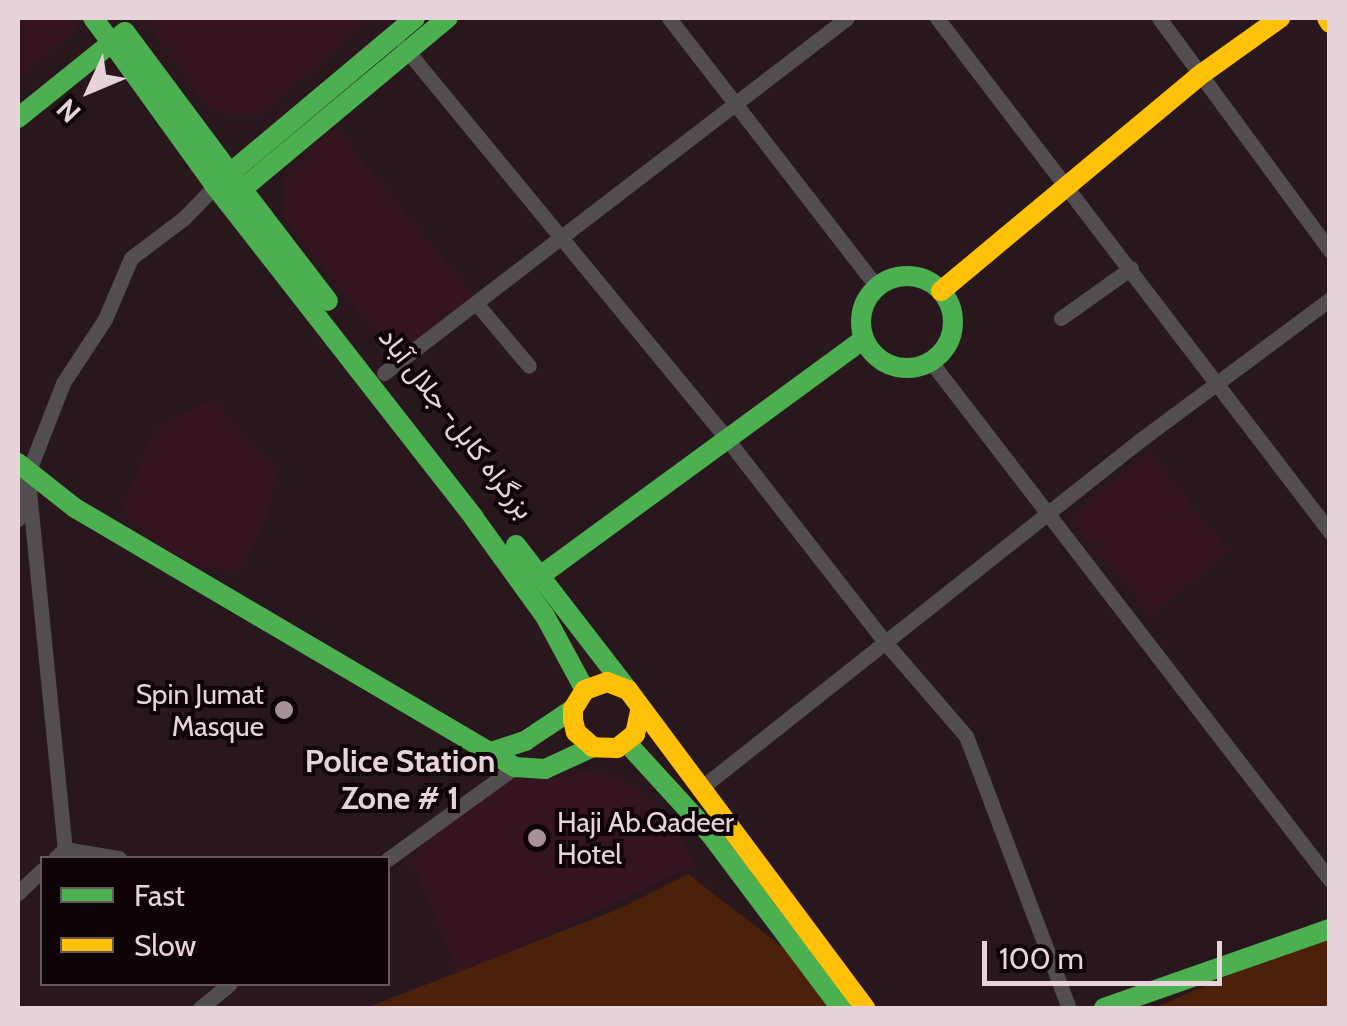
<!DOCTYPE html>
<html>
<head>
<meta charset="utf-8">
<style>
  body { margin:0 }
  #map { position:relative; width:1347px; height:1026px; overflow:hidden; background:#28171d; font-family:Cabin,Vazirmatn,sans-serif }
  div>[style] { position:absolute }
  .built>* { inset:0; background:#341420 }
  .green>* { inset:0; background:#4b2109 }
  .street>* { height:15px; margin:-7.5px; padding:0 7.5px; transform-origin:7.5px; border-radius:7.5px; background:#524d50 }
  .fast>* { height:20px; margin:-10px; padding:0 10px; transform-origin:10px; border-radius:10px; background:#4caf50 }
  .fast>.ring { margin:-10px; padding:0; box-sizing:content-box; background:none; border:20px solid #4caf50; border-radius:50% }
  .slow>* { height:20px; margin:-10px; padding:0 10px; transform-origin:10px; border-radius:10px; background:#ffc107 }
  .dots>* { width:28px; height:28px; translate:-50% -50%; box-sizing:border-box; border:5px solid #0e0407; border-radius:50% }
  span { translate:-50% -50%; white-space:nowrap; text-align:center; line-height:1.15; -webkit-text-stroke:8px #0e0407; paint-order:stroke }
  .street-label { font-size:28px; color:#e8d3d9 }
  .poi-label { font-size:28px; color:#e8d3d9 }
  .right { translate:-100% -50%; text-align:right }
  .left { translate:0 -50%; text-align:left }
  .quarter-label { font-size:32px; color:#e8d3d9; font-weight:700 }
  .frame { position:absolute; inset:0; border:20px solid #e8d3d9; pointer-events:none }
  .legend { position:absolute; left:40px; top:856px; width:350px; height:130px; box-sizing:border-box; background:#0e0407; border:2px solid #65575b; margin:0; padding:12px 18px; list-style:none; font-size:30px; color:#e8d3d9 }
  .legend li { display:flex; align-items:center; gap:20px; height:50px }
  .legend b { width:50px; border:2px solid #65575b }
  .north { position:absolute; left:40px; top:40px; width:100px; height:100px; -webkit-text-stroke:8px #0e0407; paint-order:stroke; rotate:226deg; font-size:28px; font-weight:700; line-height:40px; text-align:center; color:#e8d3d9 }
  .north::after { content:''; display:block; margin:auto; width:35px; height:45px; background:#e8d3d9; clip-path:polygon(50% 0,100% 100%,50% 72%,0 100%) }
  .scale { position:absolute; left:982px; top:941px; width:240px; height:45px; box-sizing:border-box; border:5px solid #e8d3d9; border-top:0; padding-left:12px; font-size:30px; line-height:35px; white-space:nowrap; color:#e8d3d9; -webkit-text-stroke:8px #0e0407; paint-order:stroke }
</style>
</head>
<body>
<div id="map">
  <div class="built">
    <div style="clip-path:polygon(18px 18px,71px 18px,79px 27px,18px 77px)"></div>
    <div style="clip-path:polygon(143px 18px,369px 18px,264px 113px,220px 113px,198px 96px)"></div>
    <div style="clip-path:polygon(334px 126px,476px 298px,395px 357px,283px 217px,284px 178px)"></div>
    <div style="clip-path:polygon(212px 398px,277px 472px,268px 514px,246px 561px,237px 571px,180px 564px,121px 511px,154px 431px)"></div>
    <div style="clip-path:polygon(1148px 452px,1191px 503px,1148px 540px,1191px 505px,1230px 551px,1151px 614px,1070px 519px)"></div>
    <div style="clip-path:polygon(586px 772px,619px 777px,668px 813px,695px 865px,459px 977px,412px 862px,429px 835px,505px 778px,545px 779px)"></div>
  </div>
  <div class="green">
    <div style="clip-path:polygon(688px 874px,794px 956px,832px 1008px,366px 1008px,619px 909px)"></div>
    <div style="clip-path:polygon(1329px 932px,1329px 1008px,1154px 1008px)"></div>
  </div>
  <div class="street">
    <div style="left:669px;top:18px;width:339px;rotate:52.3deg"></div>
    <div style="left:937px;top:18px;width:647px;rotate:52.6deg"></div>
    <div style="left:1159px;top:18px;width:289px;rotate:53.7deg"></div>
    <div style="left:404px;top:47px;width:502px;rotate:50.5deg"></div>
    <div style="left:723px;top:434px;width:262px;rotate:52.1deg"></div>
    <div style="left:884px;top:641px;width:125px;rotate:49.2deg"></div>
    <div style="left:966px;top:736px;width:291px;rotate:69.3deg"></div>
    <div style="left:476px;top:303px;width:82px;rotate:49.9deg"></div>
    <div style="left:1061px;top:318px;width:86px;rotate:-35.5deg"></div>
    <div style="left:931px;top:362px;width:654px;rotate:52.39deg"></div>
    <div style="left:384px;top:373px;width:583px;rotate:-37.48deg"></div>
    <div style="left:29px;top:490px;width:361px;rotate:84.3deg"></div>
    <div style="left:18px;top:519px;width:47px;rotate:-77.7deg"></div>
    <div style="left:28px;top:473px;width:97px;rotate:-68.7deg"></div>
    <div style="left:63px;top:383px;width:77px;rotate:-56.7deg"></div>
    <div style="left:105px;top:319px;width:66px;rotate:-66.9deg"></div>
    <div style="left:131px;top:258px;width:66px;rotate:-37deg"></div>
    <div style="left:184px;top:218px;width:45px;rotate:-45.9deg"></div>
    <div style="left:701px;top:788px;width:559px;rotate:-38.39deg"></div>
    <div style="left:1139px;top:441px;width:238px;rotate:-36.6deg"></div>
    <div style="left:55px;top:858px;width:13px;rotate:-42deg"></div>
    <div style="left:65px;top:849px;width:55px;rotate:9.5deg"></div>
    <div style="left:388px;top:859px;width:157px;rotate:-35.9deg"></div>
    <div style="left:18px;top:893px;width:33px;rotate:-44deg"></div>
    <div style="left:200px;top:1008px;width:38px;rotate:-39deg"></div>
  </div>
  <div class="fast">
    <div style="left:93px;top:18px;width:31px;rotate:53deg"></div>
    <div style="left:415px;top:18px;width:261px;rotate:140deg"></div>
    <div style="left:215px;top:186px;width:421px;rotate:52deg"></div>
    <div style="left:474px;top:518px;width:121px;rotate:54.1deg"></div>
    <div style="left:545px;top:616px;width:84px;rotate:61.6deg"></div>
    <div style="left:112px;top:43px;width:176px;rotate:54.2deg"></div>
    <div style="left:18px;top:118px;width:137px;rotate:-38.8deg"></div>
    <div style="left:125px;top:32px;width:176px;rotate:53.3deg"></div>
    <div style="left:230px;top:173px;width:161px;rotate:52.6deg"></div>
    <div style="left:228px;top:201px;width:286px;rotate:-39.8deg"></div>
    <div class="ring" style="left:861px;top:276px;width:72px;height:72px"></div>
    <div style="left:18px;top:463px;width:73px;rotate:38.3deg"></div>
    <div style="left:75px;top:508px;width:511px;rotate:30.48deg"></div>
    <div style="left:515px;top:767px;width:30px;rotate:4deg"></div>
    <div style="left:545px;top:769px;width:53px;rotate:-24.6deg"></div>
    <div style="left:516px;top:545px;width:183px;rotate:52.3deg"></div>
    <div style="left:540px;top:576px;width:400px;rotate:-36.2deg"></div>
    <div style="left:627px;top:743px;width:125px;rotate:47.6deg"></div>
    <div style="left:711px;top:835px;width:216px;rotate:53.1deg"></div>
    <div style="left:491px;top:752px;width:36px;rotate:-18deg"></div>
    <div style="left:525px;top:741px;width:58px;rotate:-33.7deg"></div>
    <div style="left:1104px;top:1008px;width:239px;rotate:-19.3deg"></div>
  </div>
  <div class="slow">
    <div style="left:1327px;top:18px;width:6px;rotate:59deg"></div>
    <div style="left:941px;top:291px;width:341px;rotate:-39.8deg"></div>
    <div style="left:1203px;top:73px;width:95px;rotate:-35.5deg"></div>
    <div style="left:640px;top:711px;width:24px;rotate:102deg"></div>
    <div style="left:635px;top:734px;width:23px;rotate:142deg"></div>
    <div style="left:617px;top:748px;width:24px;rotate:-178deg"></div>
    <div style="left:593px;top:747px;width:23px;rotate:-139deg"></div>
    <div style="left:576px;top:732px;width:12px;rotate:-104deg"></div>
    <div style="left:573px;top:720px;width:11px;rotate:-90deg"></div>
    <div style="left:573px;top:709px;width:22px;rotate:-58deg"></div>
    <div style="left:585px;top:690px;width:23px;rotate:-20deg"></div>
    <div style="left:607px;top:682px;width:22px;rotate:21deg"></div>
    <div style="left:628px;top:690px;width:397px;rotate:53.3deg"></div>
  </div>
  <div class="dots">
    <div style="left:284px;top:710px;background:#a59197"></div>
    <div style="left:537px;top:838px;background:#a59197"></div>
  </div>
  <div class="street-label">
    <span style="left:457px;top:423px;rotate:52deg">بزرگراه کابل- جلال آباد</span>
  </div>
  <div class="poi-label">
    <span class="right" style="left:264px;top:710px">Spin Jumat<br>Masque</span>
    <span class="left" style="left:557px;top:838px">Haji Ab.Qadeer<br>Hotel</span>
  </div>
  <div class="quarter-label">
    <span style="left:400px;top:780px">Police Station<br>Zone # 1</span>
  </div>
  <div class="frame"></div>
  <ul class="legend">
  <li><b style="height:12px;background:#4caf50"></b>Fast</li>
  <li><b style="height:12px;background:#ffc107"></b>Slow</li>
  </ul>
  <div class="north">N</div>
  <div class="scale">100 m</div>
</div>
</body>
</html>
